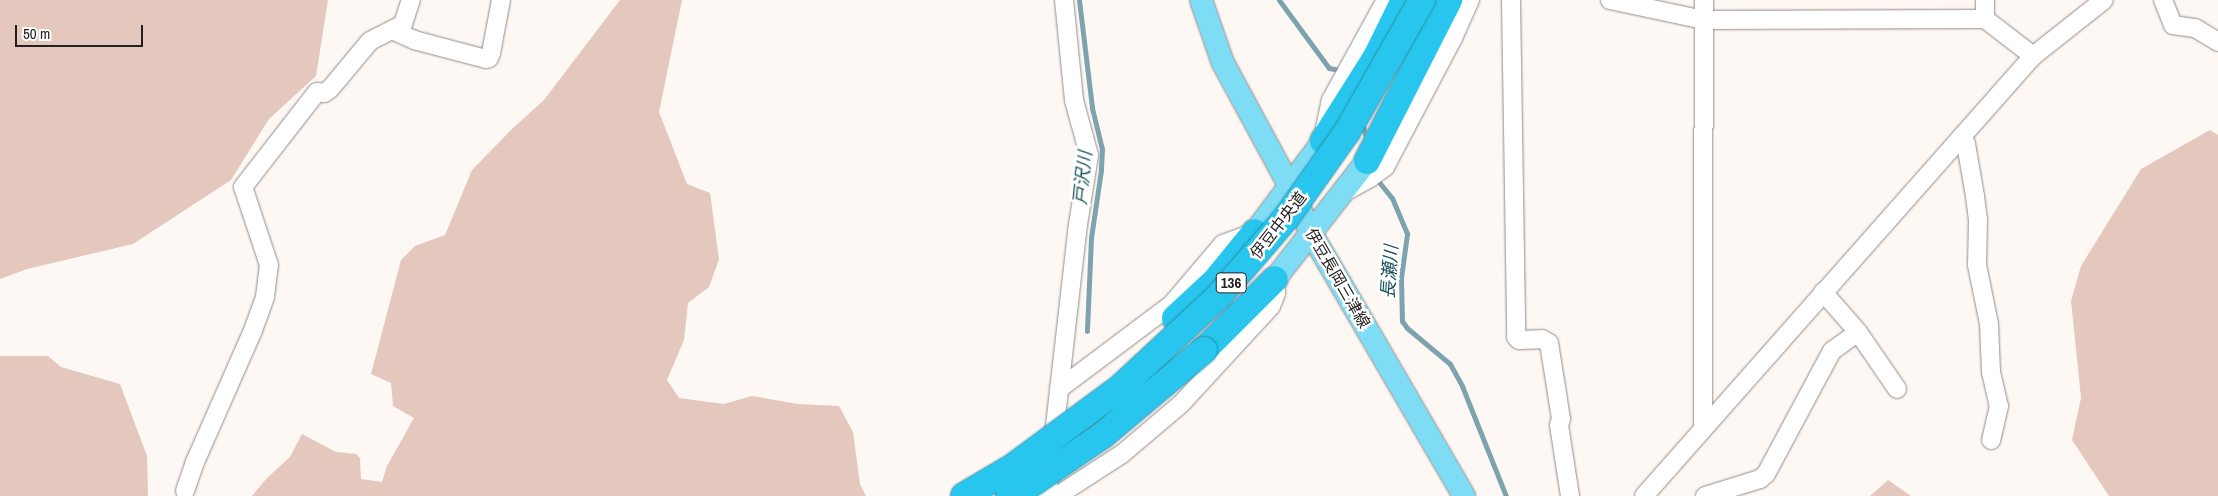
<!DOCTYPE html>
<html>
<head>
<meta charset="utf-8">
<style>
  body { margin:0 }
  #map { position:relative; width:2218px; height:496px; overflow:hidden; background:#fef8f5; font-family:"Archivo Narrow","Noto Sans JP",sans-serif }
  div>[style] { position:absolute }
  .green>* { inset:0; background:#e4c7bd }
  .stream>* { height:5px; margin:-2.5px; padding:0 2.5px; transform-origin:2.5px; border-radius:2.5px; background:#7ca3ae }
  .roads { filter:drop-shadow(0 0 1px #918b89) drop-shadow(0 0 1px #918b89) }
  .minor>* { height:18px; margin:-9px; padding:0 9px; transform-origin:9px; border-radius:9px; background:#fff }
  .major>* { height:22px; margin:-11px; padding:0 11px; transform-origin:11px; border-radius:11px; background:#7eddf5 }
  .highway>* { height:26px; margin:-13px; padding:0 13px; transform-origin:13px; border-radius:13px; background:#28c6ee }
  .bridges { filter:drop-shadow(0 0 1px #268ca6) drop-shadow(0 0 1px #268ca6) }
  .highway-bridge>* { height:26px; margin:-13px; padding:0 13px; transform-origin:13px; border-radius:13px; background:#28c6ee }
  span { translate:-50% -50%; white-space:nowrap; text-align:center; line-height:1.15; -webkit-text-stroke:5px #fff; paint-order:stroke }
  .shield-label span { padding:1px 4px; background:#fff; border:1px solid; border-radius:4px; -webkit-text-stroke-width:0 }
  .shield-label { font-size:15px; color:#23201f; font-weight:700 }
  .street-label { font-size:16px; color:#23201f }
  .water-label { font-size:18px; color:#18505c; font-style:italic }
  .scale { position:absolute; left:15px; top:25px; width:128px; height:22px; box-sizing:border-box; border:2px solid #23201f; border-top:0; padding-left:6px; font-size:15px; line-height:18px; white-space:nowrap; color:#23201f; -webkit-text-stroke:4px #fff; paint-order:stroke }
</style>
</head>
<body>
<div id="map">
  <div class="green">
    <div style="clip-path:polygon(0 0,328px 0,316px 76px,269px 119px,231px 180px,133px 244px,27px 269px,0 279px)"></div>
    <div style="clip-path:polygon(620px 0,682px 0,659px 112px,687px 184px,710px 193px,719px 259px,709px 287px,688px 303px,684px 340px,667px 380px,679px 398px,724px 404px,752px 396px,798px 404px,839px 406px,853px 432px,860px 484px,866px 496px,252px 496px,267px 478px,290px 457px,302px 434px,336px 452px,356px 454px,360px 458px,361px 479px,382px 482px,387px 466px,414px 418px,393px 406px,391px 383px,371px 374px,401px 260px,415px 246px,445px 235px,472px 170px,513px 128px,544px 100px)"></div>
    <div style="clip-path:polygon(2210px 130px,2218px 135px,2218px 496px,2109px 496px,2072px 440px,2081px 398px,2071px 301px,2081px 266px,2141px 169px)"></div>
    <div style="clip-path:polygon(0 356px,48px 356px,61px 367px,120px 384px,147px 456px,148px 496px,0 496px)"></div>
    <div style="clip-path:polygon(1888px 480px,1911px 496px,1870px 496px)"></div>
  </div>
  <div class="stream">
    <div style="left:1079px;top:0;width:109px;rotate:83.1deg"></div>
    <div style="left:1092px;top:108px;width:42px;rotate:76.3deg"></div>
    <div style="left:1102px;top:149px;width:21px;rotate:93deg"></div>
    <div style="left:1101px;top:170px;width:69px;rotate:98.4deg"></div>
    <div style="left:1091px;top:238px;width:93px;rotate:92.5deg"></div>
    <div style="left:1279px;top:0;width:84px;rotate:53.7deg"></div>
    <div style="left:1329px;top:68px;width:15px;rotate:11deg"></div>
    <div style="left:1362px;top:123px;width:19px;rotate:74deg"></div>
    <div style="left:1377px;top:176px;width:6px;rotate:72deg"></div>
    <div style="left:1379px;top:182px;width:21px;rotate:51deg"></div>
    <div style="left:1392px;top:198px;width:39px;rotate:67deg"></div>
    <div style="left:1407px;top:234px;width:44px;rotate:97.8deg"></div>
    <div style="left:1401px;top:278px;width:43px;rotate:88.7deg"></div>
    <div style="left:1402px;top:321px;width:9px;rotate:54deg"></div>
    <div style="left:1407px;top:328px;width:56px;rotate:39.9deg"></div>
    <div style="left:1450px;top:364px;width:25px;rotate:61deg"></div>
    <div style="left:1462px;top:386px;width:118px;rotate:68.2deg"></div>
  </div>
  <div class="roads">
    <div class="minor">
      <div style="left:1511px;top:0;width:337px;rotate:89.1deg"></div>
      <div style="left:1516px;top:337px;width:4px;rotate:45deg"></div>
      <div style="left:1519px;top:340px;width:23px;rotate:-2deg"></div>
      <div style="left:1542px;top:339px;width:8px;rotate:30deg"></div>
      <div style="left:1549px;top:343px;width:77px;rotate:81deg"></div>
      <div style="left:1561px;top:419px;width:6px;rotate:108deg"></div>
      <div style="left:1559px;top:425px;width:72px;rotate:81.2deg"></div>
      <div style="left:1610px;top:0;width:96px;rotate:12deg"></div>
      <div style="left:1704px;top:20px;width:281px;rotate:-0.2deg"></div>
      <div style="left:1985px;top:19px;width:61px;rotate:37.6deg"></div>
      <div style="left:1985px;top:0;width:19px;rotate:90deg"></div>
      <div style="left:2163px;top:0;width:27px;rotate:68deg"></div>
      <div style="left:2173px;top:25px;width:22px;rotate:8deg"></div>
      <div style="left:2195px;top:28px;width:27px;rotate:31deg"></div>
      <div style="left:392px;top:30px;width:24px;rotate:24deg"></div>
      <div style="left:414px;top:40px;width:74px;rotate:14.8deg"></div>
      <div style="left:486px;top:59px;width:3px;rotate:-18deg"></div>
      <div style="left:489px;top:58px;width:5px;rotate:-68deg"></div>
      <div style="left:491px;top:53px;width:54px;rotate:-79.3deg"></div>
      <div style="left:1325px;top:128px;width:29px;rotate:-78deg"></div>
      <div style="left:1331px;top:100px;width:114px;rotate:-61.2deg"></div>
      <div style="left:1962px;top:136px;width:9px;rotate:63deg"></div>
      <div style="left:1966px;top:144px;width:53px;rotate:80.2deg"></div>
      <div style="left:1975px;top:196px;width:23px;rotate:83deg"></div>
      <div style="left:1978px;top:219px;width:46px;rotate:91.2deg"></div>
      <div style="left:1977px;top:265px;width:60px;rotate:78.5deg"></div>
      <div style="left:1989px;top:324px;width:48px;rotate:87.6deg"></div>
      <div style="left:1991px;top:372px;width:35px;rotate:77deg"></div>
      <div style="left:1999px;top:406px;width:35px;rotate:103deg"></div>
      <div style="left:1345px;top:192px;width:29px;rotate:-29deg"></div>
      <div style="left:1370px;top:178px;width:19px;rotate:-36deg"></div>
      <div style="left:1385px;top:167px;width:146px;rotate:-62.2deg"></div>
      <div style="left:1453px;top:38px;width:42px;rotate:-65.9deg"></div>
      <div style="left:1823px;top:292px;width:53px;rotate:48.8deg"></div>
      <div style="left:1858px;top:332px;width:69px;rotate:55.6deg"></div>
      <div style="left:1059px;top:389px;width:140px;rotate:-36.9deg"></div>
      <div style="left:1171px;top:305px;width:80px;rotate:-49.6deg"></div>
      <div style="left:1223px;top:244px;width:32px;rotate:-20deg"></div>
      <div style="left:1703px;top:428px;width:428px;rotate:-89.9deg"></div>
      <div style="left:185px;top:491px;width:31px;rotate:-71deg"></div>
      <div style="left:195px;top:462px;width:141px;rotate:-66.2deg"></div>
      <div style="left:252px;top:333px;width:38px;rotate:-70deg"></div>
      <div style="left:265px;top:297px;width:32px;rotate:-83deg"></div>
      <div style="left:269px;top:265px;width:82px;rotate:-108.4deg"></div>
      <div style="left:243px;top:187px;width:120px;rotate:-52.1deg"></div>
      <div style="left:317px;top:92px;width:7px;rotate:8deg"></div>
      <div style="left:324px;top:93px;width:7px;rotate:-34deg"></div>
      <div style="left:330px;top:89px;width:62px;rotate:-50.2deg"></div>
      <div style="left:370px;top:41px;width:37px;rotate:-27deg"></div>
      <div style="left:403px;top:24px;width:25px;rotate:-72deg"></div>
      <div style="left:1047px;top:496px;width:267px;rotate:-83.5deg"></div>
      <div style="left:1077px;top:231px;width:77px;rotate:-81deg"></div>
      <div style="left:1089px;top:155px;width:57px;rotate:-105.3deg"></div>
      <div style="left:1074px;top:100px;width:100px;rotate:-95.7deg"></div>
      <div style="left:1057px;top:496px;width:77px;rotate:-32.9deg"></div>
      <div style="left:1122px;top:454px;width:77px;rotate:-40.3deg"></div>
      <div style="left:1181px;top:404px;width:133px;rotate:-47.4deg"></div>
      <div style="left:1271px;top:306px;width:14px;rotate:-69deg"></div>
      <div style="left:1276px;top:293px;width:14px;rotate:-94deg"></div>
      <div style="left:1644px;top:496px;width:587px;rotate:-48.52deg"></div>
      <div style="left:2033px;top:56px;width:90px;rotate:-38.3deg"></div>
      <div style="left:1705px;top:496px;width:58px;rotate:-17.2deg"></div>
      <div style="left:1760px;top:479px;width:8px;rotate:-40deg"></div>
      <div style="left:1766px;top:474px;width:140px;rotate:-61.8deg"></div>
      <div style="left:1832px;top:351px;width:32px;rotate:-36deg"></div>
    </div>
    <div class="major">
      <div style="left:1201px;top:0;width:67px;rotate:70.8deg"></div>
      <div style="left:1223px;top:63px;width:141px;rotate:61.6deg"></div>
      <div style="left:1290px;top:187px;width:51px;rotate:65.5deg"></div>
      <div style="left:1311px;top:233px;width:304px;rotate:59.8deg"></div>
      <div style="left:1255px;top:232px;width:114px;rotate:-53.2deg"></div>
      <div style="left:1275px;top:279px;width:150px;rotate:-52.1deg"></div>
    </div>
    <div class="highway">
      <div style="left:1323px;top:141px;width:99px;rotate:-57.8deg"></div>
      <div style="left:1376px;top:57px;width:64px;rotate:-63.8deg"></div>
      <div style="left:1367px;top:161px;width:181px;rotate:-63deg"></div>
      <div style="left:1175px;top:318px;width:54px;rotate:-42.8deg"></div>
      <div style="left:1215px;top:281px;width:63px;rotate:-50.8deg"></div>
      <div style="left:1204px;top:350px;width:100px;rotate:-45deg"></div>
    </div>
  </div>
  <div class="bridges">
    <div class="highway-bridge">
      <div style="left:964px;top:496px;width:57px;rotate:-30.6deg"></div>
      <div style="left:1013px;top:467px;width:133px;rotate:-36.4deg"></div>
      <div style="left:1120px;top:388px;width:134px;rotate:-42.9deg"></div>
      <div style="left:1218px;top:297px;width:104px;rotate:-49.3deg"></div>
      <div style="left:1286px;top:218px;width:105px;rotate:-54.7deg"></div>
      <div style="left:1347px;top:132px;width:152px;rotate:-60.4deg"></div>
      <div style="left:1009px;top:496px;width:29px;rotate:-29deg"></div>
      <div style="left:1034px;top:482px;width:83px;rotate:-34.3deg"></div>
      <div style="left:1103px;top:435px;width:132px;rotate:-40.1deg"></div>
    </div>
  </div>
  <div class="shield-label">
    <span style="left:1231px;top:283px">136</span>
  </div>
  <div class="street-label">
    <span style="left:1278px;top:225px;rotate:-52deg">伊豆中央道</span>
    <span style="left:1338px;top:278px;rotate:60deg">伊豆長岡三津線</span>
  </div>
  <div class="water-label">
    <span style="left:1083px;top:178px;rotate:-84deg">戸沢川</span>
    <span style="left:1390px;top:272px;rotate:-86deg">長瀬川</span>
  </div>
  <div class="scale">50 m</div>
</div>
</body>
</html>
